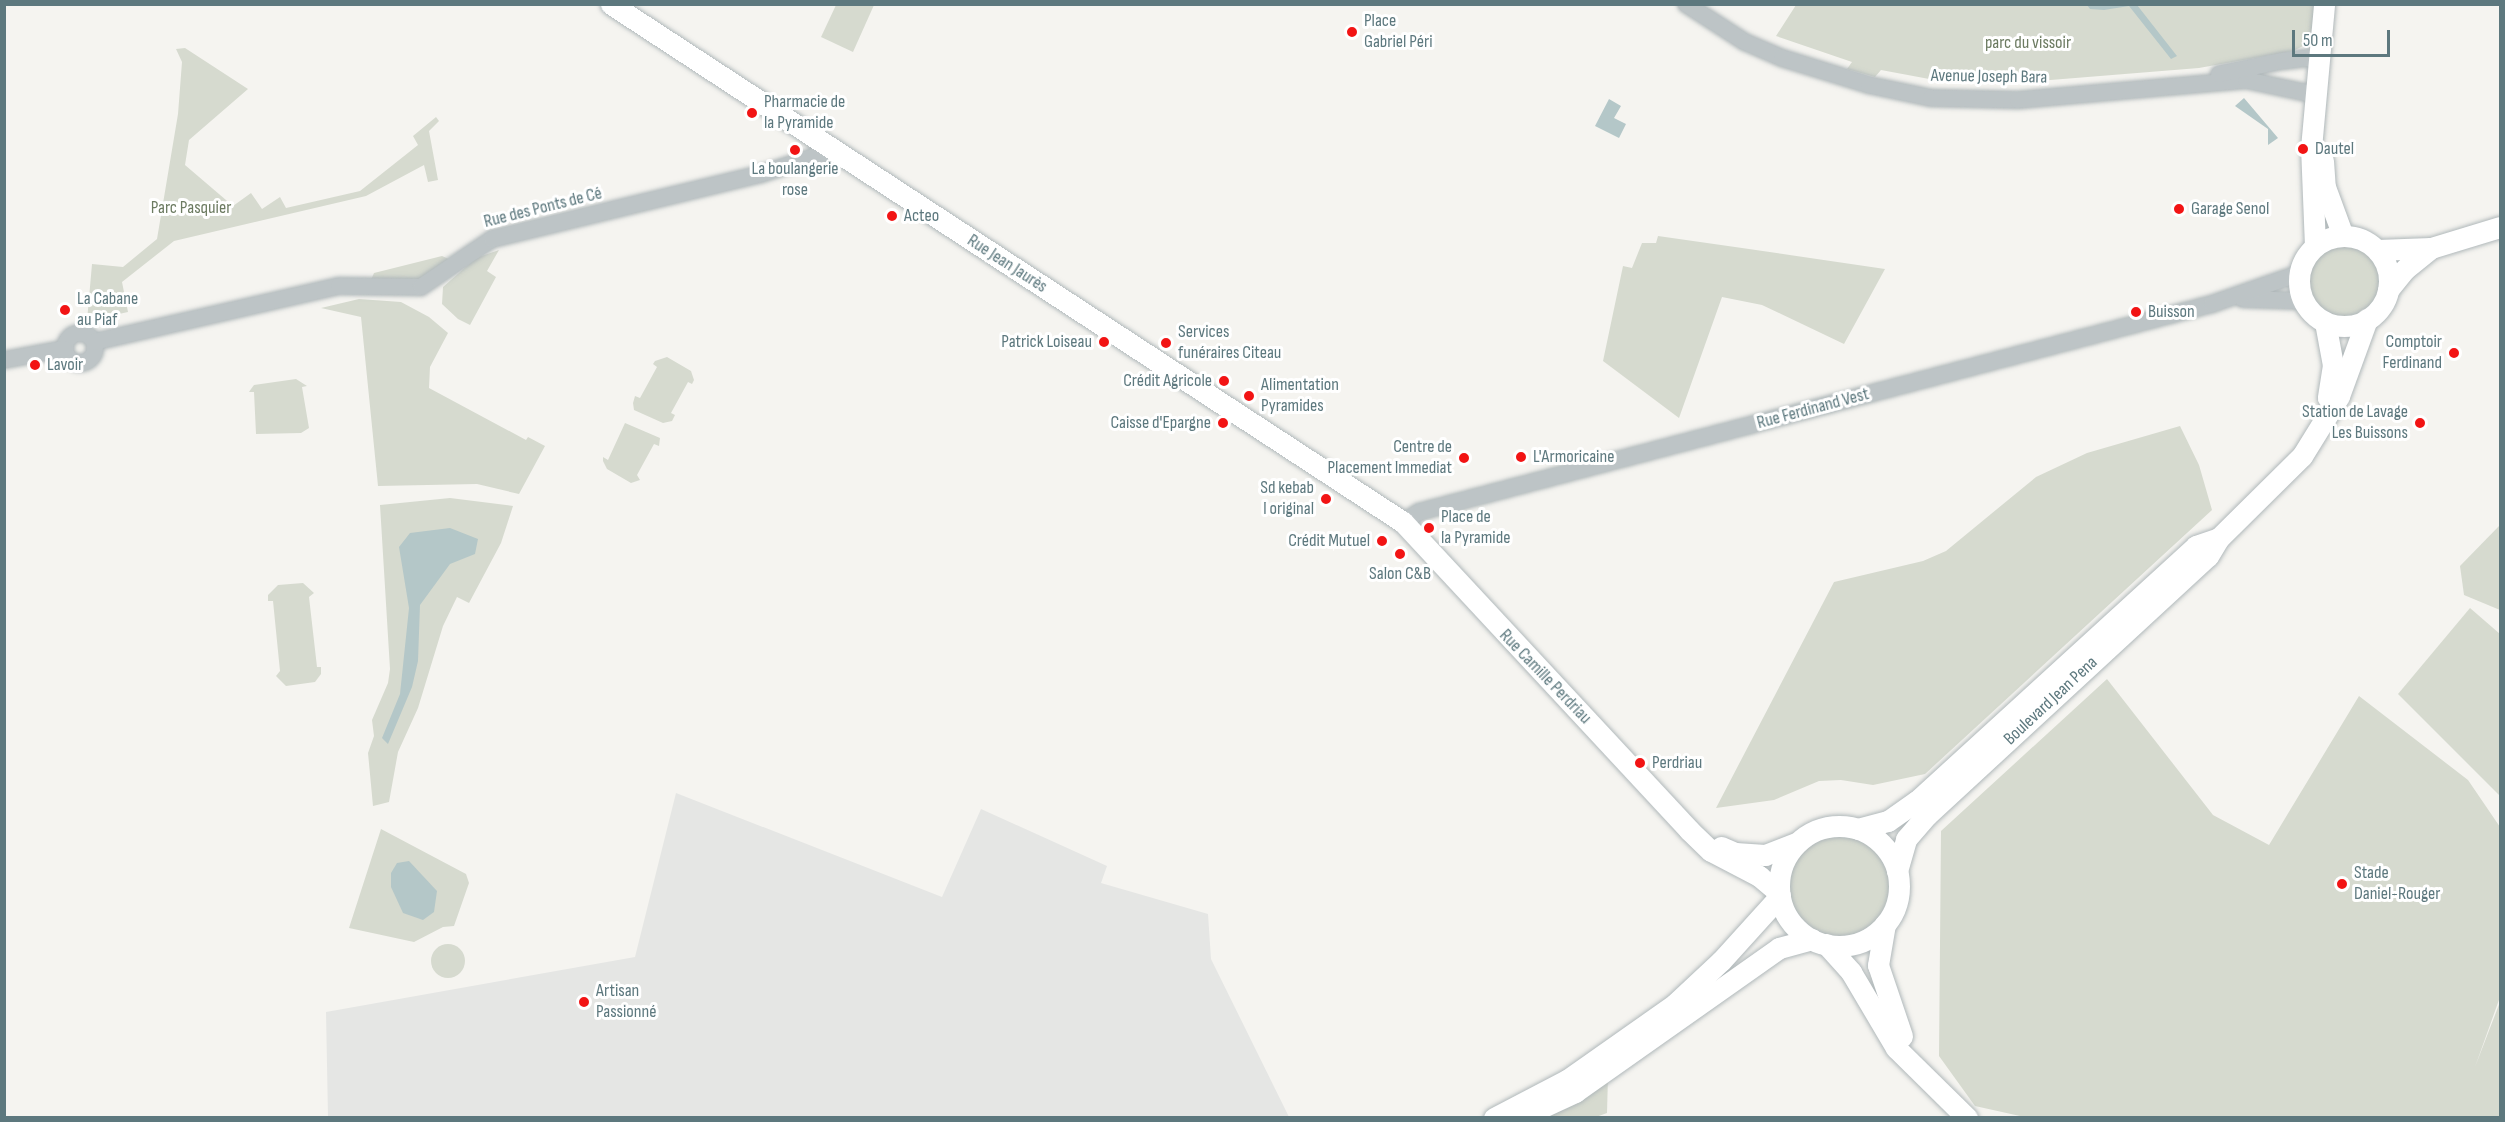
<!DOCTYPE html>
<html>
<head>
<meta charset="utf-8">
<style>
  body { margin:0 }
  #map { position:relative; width:2505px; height:1122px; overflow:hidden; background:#f5f4f0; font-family:"Sofia Sans Condensed",sans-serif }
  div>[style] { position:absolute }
  .built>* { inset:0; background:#e5e6e4 }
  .green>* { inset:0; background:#d6dacf }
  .round { border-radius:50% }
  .water>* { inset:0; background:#b4c7c8 }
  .roads { filter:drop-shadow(0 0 2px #b0b8ba) drop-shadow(0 0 2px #b0b8ba) }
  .minor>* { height:16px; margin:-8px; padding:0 8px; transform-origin:8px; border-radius:8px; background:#bdc4c6 }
  .minor>.ring { margin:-8px; padding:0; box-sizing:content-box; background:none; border:16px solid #bdc4c6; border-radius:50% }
  .major>* { height:21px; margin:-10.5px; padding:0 10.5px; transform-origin:10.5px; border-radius:10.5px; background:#fff }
  .major>.ring { margin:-10.5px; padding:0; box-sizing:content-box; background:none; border:21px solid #fff; border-radius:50% }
  .dots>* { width:16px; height:16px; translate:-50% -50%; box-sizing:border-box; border:3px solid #fff; border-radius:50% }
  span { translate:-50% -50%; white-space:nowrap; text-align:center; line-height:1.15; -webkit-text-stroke:6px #fff; paint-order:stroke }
  .poi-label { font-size:18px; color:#5d787e }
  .left { translate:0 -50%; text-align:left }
  .right { translate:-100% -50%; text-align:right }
  .park-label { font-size:18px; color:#6c7b61 }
  .street-label { font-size:18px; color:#5d787e }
  .frame { position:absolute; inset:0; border:6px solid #5d787e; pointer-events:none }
  .scale { position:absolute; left:2292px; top:30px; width:98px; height:27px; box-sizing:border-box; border:3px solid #5d787e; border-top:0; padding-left:8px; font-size:18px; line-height:21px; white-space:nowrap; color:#5d787e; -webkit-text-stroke:4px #fff; paint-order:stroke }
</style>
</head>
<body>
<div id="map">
  <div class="built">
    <div style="clip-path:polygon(676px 793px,942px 897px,981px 809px,1107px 866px,1101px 883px,1208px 914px,1211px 959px,1289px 1117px,328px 1117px,326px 1012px,635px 957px)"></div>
  </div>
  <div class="green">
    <div style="clip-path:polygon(836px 5px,874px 5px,853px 52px,821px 37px)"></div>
    <div style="clip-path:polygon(1796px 5px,2316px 5px,2309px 43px,2293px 51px,2199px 68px,2002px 84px,1940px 81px,1881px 70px,1875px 77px,1847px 69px,1852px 62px,1776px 36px)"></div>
    <div style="clip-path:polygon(185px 48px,248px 89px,189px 140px,185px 165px,233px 206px,251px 193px,262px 209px,280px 197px,286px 208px,360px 191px,418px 145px,413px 136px,436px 117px,439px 121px,429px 131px,438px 180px,428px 182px,424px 165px,366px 196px,174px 241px,122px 282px,128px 312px,87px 321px,92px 264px,123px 267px,157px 239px,178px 114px,182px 62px,176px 49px)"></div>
    <div style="clip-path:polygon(1658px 236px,1742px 248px,1885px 269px,1844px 344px,1762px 305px,1722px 297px,1679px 418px,1603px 361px,1623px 266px,1632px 268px,1642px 243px,1656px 243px)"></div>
    <div class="round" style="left:2306px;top:244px;width:74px;height:74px"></div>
    <div style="clip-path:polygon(499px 250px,487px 271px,496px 277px,470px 325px,458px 319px,442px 304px,443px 287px,476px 258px)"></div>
    <div style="clip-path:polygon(442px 256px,451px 260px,416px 281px,371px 280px,374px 273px)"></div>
    <div style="clip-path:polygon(359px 299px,401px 302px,429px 317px,448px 333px,430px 367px,429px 388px,526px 440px,528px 437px,545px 446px,519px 494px,477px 484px,378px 486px,361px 317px,321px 308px)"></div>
    <div style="clip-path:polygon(667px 357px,691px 371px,694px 380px,692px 384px,688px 382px,671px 413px,675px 415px,672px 421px,663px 423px,634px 410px,633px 403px,635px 396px,640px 398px,657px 367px,653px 364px,655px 361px)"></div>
    <div style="clip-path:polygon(296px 379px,307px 386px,302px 387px,309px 428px,301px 433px,256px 434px,254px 392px,249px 392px,251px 389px,254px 385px)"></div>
    <div style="clip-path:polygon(625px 423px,660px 438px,659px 446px,654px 444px,637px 475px,640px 480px,631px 483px,607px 469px,603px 461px,603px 457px,608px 460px)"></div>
    <div style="clip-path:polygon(2180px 426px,2199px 465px,2212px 510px,1925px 774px,1873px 785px,1841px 780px,1819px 781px,1774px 800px,1716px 808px,1834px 582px,1923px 561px,1946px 551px,2036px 477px,2087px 453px)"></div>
    <div style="clip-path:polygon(450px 498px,513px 506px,501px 543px,469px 603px,457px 597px,443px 626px,418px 708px,398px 752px,389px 802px,373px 806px,368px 753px,374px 736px,372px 720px,388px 683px,390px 669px,380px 505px)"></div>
    <div style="clip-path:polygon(2500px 525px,2500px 610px,2464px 595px,2460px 566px)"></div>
    <div style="clip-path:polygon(303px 583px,314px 593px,309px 597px,317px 667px,321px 667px,321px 674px,315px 682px,286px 686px,276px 676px,280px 671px,273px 601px,268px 601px,268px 595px,278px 585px)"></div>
    <div style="clip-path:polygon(2470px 608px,2500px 634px,2500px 796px,2398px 694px)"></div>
    <div style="clip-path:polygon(2107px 679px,2213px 815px,2269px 845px,2359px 696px,2468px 780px,2500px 827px,2500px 997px,2475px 1067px,2500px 1002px,2500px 1117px,2029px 1118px,1975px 1106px,1939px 1056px,1941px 831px)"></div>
    <div style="clip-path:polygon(381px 829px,466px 874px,469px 883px,454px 926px,443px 927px,414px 942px,349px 928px)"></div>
    <div class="round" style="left:1787px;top:835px;width:102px;height:102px"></div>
    <div class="round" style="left:431px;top:944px;width:34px;height:34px"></div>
    <div style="clip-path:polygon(1608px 1076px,1607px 1113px,1596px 1117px,1538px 1118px)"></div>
  </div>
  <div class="water">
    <div style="clip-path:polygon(2087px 5px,2137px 5px,2177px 56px,2171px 59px,2129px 6px,2104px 10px,2090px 9px)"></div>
    <div style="clip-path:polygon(2244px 98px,2278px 138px,2268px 145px,2268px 129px,2235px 106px)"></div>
    <div style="clip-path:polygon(1609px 99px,1621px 106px,1614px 118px,1626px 124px,1619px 138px,1595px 126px)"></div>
    <div style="clip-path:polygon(450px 528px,478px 539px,475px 554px,450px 564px,420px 605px,418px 661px,412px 687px,388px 744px,382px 738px,400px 694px,409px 608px,399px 547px,410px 533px)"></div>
    <div style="clip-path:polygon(409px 861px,437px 891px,434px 912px,423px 920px,403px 913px,391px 887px,391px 873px,397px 863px)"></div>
  </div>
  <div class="roads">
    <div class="minor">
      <div style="left:1686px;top:4px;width:70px;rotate:32.8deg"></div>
      <div style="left:1745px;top:42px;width:40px;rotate:23.4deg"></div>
      <div style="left:1782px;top:58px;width:91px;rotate:17.2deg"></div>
      <div style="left:1869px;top:85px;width:63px;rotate:11.8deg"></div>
      <div style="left:1931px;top:98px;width:87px;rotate:1.3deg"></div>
      <div style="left:2018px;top:100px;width:229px;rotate:-5deg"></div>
      <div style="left:2246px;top:80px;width:73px;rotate:11.9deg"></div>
      <div style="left:2219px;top:74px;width:64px;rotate:-11.7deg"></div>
      <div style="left:2282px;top:61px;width:25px;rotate:-7deg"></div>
      <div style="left:2307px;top:58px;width:13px;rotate:18deg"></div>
      <div style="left:2243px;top:299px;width:61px;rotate:1.9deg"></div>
      <div class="ring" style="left:65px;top:333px;width:14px;height:14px"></div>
      <div style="left:94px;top:342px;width:251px;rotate:-12.9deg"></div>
      <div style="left:339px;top:286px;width:82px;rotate:0.7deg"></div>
      <div style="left:421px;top:287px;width:86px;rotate:-34.1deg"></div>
      <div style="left:492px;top:239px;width:277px;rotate:-13.6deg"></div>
      <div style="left:761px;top:174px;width:78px;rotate:-18deg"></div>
      <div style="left:4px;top:360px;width:61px;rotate:-10.4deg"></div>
      <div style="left:1403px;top:522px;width:19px;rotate:-32deg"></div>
      <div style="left:1419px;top:512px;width:820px;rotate:-14.7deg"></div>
      <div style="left:2212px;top:304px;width:93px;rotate:-19.4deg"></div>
    </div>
    <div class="major">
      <div style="left:611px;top:4px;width:946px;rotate:33.19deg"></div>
      <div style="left:1403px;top:522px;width:420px;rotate:47.1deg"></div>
      <div style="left:1689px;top:830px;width:30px;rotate:44deg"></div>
      <div style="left:1711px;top:851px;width:54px;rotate:27.5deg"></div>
      <div style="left:1759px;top:876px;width:26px;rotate:40deg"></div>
      <div style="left:2323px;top:161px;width:26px;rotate:86deg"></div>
      <div style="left:2325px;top:187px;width:52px;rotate:69.8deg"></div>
      <div class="ring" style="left:2299px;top:236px;width:69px;height:69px"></div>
      <div style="left:2315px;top:246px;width:98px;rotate:-92.3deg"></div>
      <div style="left:2311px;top:148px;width:145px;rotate:-84.8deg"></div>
      <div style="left:2377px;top:250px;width:54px;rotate:-2.1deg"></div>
      <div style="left:2388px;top:290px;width:27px;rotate:-51deg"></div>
      <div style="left:2405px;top:269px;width:33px;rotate:-39deg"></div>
      <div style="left:2431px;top:248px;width:72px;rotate:-16.9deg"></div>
      <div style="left:2325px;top:322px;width:44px;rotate:79.5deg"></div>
      <div style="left:2333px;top:365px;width:33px;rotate:99deg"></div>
      <div class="ring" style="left:1779px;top:826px;width:99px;height:99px"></div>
      <div style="left:1858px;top:829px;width:31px;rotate:-15deg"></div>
      <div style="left:1888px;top:821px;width:35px;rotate:-35deg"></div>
      <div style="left:1917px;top:801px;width:378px;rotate:-42.4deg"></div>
      <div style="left:2196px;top:546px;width:24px;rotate:-19deg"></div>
      <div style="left:1721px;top:847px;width:15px;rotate:23deg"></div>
      <div style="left:1735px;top:853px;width:30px;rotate:4deg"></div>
      <div style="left:1765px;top:855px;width:33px;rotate:-21deg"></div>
      <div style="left:1897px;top:871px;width:33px;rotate:-74deg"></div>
      <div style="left:1906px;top:839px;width:32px;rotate:-49deg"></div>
      <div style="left:1927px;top:815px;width:382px;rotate:-42.7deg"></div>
      <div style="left:2208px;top:556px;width:21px;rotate:-59deg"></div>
      <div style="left:2219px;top:538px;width:117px;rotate:-44.7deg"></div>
      <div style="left:2302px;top:456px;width:70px;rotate:-58.3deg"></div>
      <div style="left:2339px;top:396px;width:82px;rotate:-70deg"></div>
      <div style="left:1885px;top:924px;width:42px;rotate:99.7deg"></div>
      <div style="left:1878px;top:965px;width:75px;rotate:71.3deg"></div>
      <div style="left:1826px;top:944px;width:38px;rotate:48deg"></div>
      <div style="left:1851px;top:972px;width:88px;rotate:59.4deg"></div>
      <div style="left:1896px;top:1048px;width:100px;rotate:44.6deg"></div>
      <div style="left:1494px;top:1118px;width:82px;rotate:-27.5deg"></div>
      <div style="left:1567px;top:1080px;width:132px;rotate:-35.1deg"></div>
      <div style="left:1675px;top:1004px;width:63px;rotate:-43.1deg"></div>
      <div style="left:1721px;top:961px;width:88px;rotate:-47.8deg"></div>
      <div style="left:1519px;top:1118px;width:62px;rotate:-24.9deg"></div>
      <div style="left:1575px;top:1092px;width:250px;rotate:-35.2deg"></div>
      <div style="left:1779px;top:948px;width:34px;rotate:-15deg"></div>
    </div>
  </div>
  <div class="dots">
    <div style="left:1352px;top:32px;background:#f21414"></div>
    <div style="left:752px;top:113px;background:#f21414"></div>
    <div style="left:2303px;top:149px;background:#f21414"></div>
    <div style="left:795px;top:150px;background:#f21414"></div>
    <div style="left:2179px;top:209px;background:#f21414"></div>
    <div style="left:892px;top:216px;background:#f21414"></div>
    <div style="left:65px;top:310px;background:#f21414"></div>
    <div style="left:2136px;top:312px;background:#f21414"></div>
    <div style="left:1104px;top:342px;background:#f21414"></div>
    <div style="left:1166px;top:343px;background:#f21414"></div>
    <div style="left:2454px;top:353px;background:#f21414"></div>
    <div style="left:35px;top:365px;background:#f21414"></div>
    <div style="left:1224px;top:381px;background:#f21414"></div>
    <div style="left:1249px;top:396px;background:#f21414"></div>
    <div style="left:1223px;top:423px;background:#f21414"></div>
    <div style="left:2420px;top:423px;background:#f21414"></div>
    <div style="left:1521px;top:457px;background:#f21414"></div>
    <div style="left:1464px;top:458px;background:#f21414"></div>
    <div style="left:1326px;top:499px;background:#f21414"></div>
    <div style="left:1429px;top:528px;background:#f21414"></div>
    <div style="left:1382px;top:541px;background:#f21414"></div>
    <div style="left:1400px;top:554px;background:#f21414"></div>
    <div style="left:1640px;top:763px;background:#f21414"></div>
    <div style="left:2342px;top:884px;background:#f21414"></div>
    <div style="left:584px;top:1002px;background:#f21414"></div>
  </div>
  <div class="poi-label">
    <span class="left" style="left:1364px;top:32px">Place<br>Gabriel Péri</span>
    <span class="left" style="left:764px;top:113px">Pharmacie de<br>la Pyramide</span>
    <span class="left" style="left:2315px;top:149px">Dautel</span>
    <span style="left:795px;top:180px">La boulangerie<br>rose</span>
    <span class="left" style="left:2191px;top:209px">Garage Senol</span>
    <span class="left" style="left:904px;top:216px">Acteo</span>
    <span class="left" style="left:77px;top:310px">La Cabane<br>au Piaf</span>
    <span class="left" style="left:2148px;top:312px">Buisson</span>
    <span class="left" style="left:1178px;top:343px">Services<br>funéraires Citeau</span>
    <span class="right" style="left:1092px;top:342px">Patrick Loiseau</span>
    <span class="right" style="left:2442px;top:353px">Comptoir<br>Ferdinand</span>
    <span class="left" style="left:47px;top:365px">Lavoir</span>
    <span class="right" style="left:1212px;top:381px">Crédit Agricole</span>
    <span class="left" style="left:1261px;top:396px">Alimentation<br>Pyramides</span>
    <span class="right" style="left:2408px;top:423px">Station de Lavage<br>Les Buissons</span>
    <span class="right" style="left:1211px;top:423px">Caisse d'Epargne</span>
    <span class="right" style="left:1452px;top:458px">Centre de<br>Placement Immediat</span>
    <span class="left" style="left:1533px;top:457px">L'Armoricaine</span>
    <span class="right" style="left:1314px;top:499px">Sd kebab<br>l original</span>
    <span class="left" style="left:1441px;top:528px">Place de<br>la Pyramide</span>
    <span class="right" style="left:1370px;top:541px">Crédit Mutuel</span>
    <span style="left:1400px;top:574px">Salon C&amp;B</span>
    <span class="left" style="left:1652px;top:763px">Perdriau</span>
    <span class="left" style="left:2354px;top:884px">Stade<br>Daniel-Rouger</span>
    <span class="left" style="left:596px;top:1002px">Artisan<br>Passionné</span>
  </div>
  <div class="park-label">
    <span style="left:2028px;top:43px">parc du vissoir</span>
    <span style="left:191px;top:208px">Parc Pasquier</span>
  </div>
  <div class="street-label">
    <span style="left:1989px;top:77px;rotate:1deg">Avenue Joseph Bara</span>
    <span style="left:543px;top:208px;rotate:-14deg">Rue des Ponts de Cé</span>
    <span style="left:1007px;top:264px;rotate:33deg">Rue Jean Jaurès</span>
    <span style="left:1813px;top:409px;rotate:-15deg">Rue Ferdinand Vest</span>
    <span style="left:1545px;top:677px;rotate:46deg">Rue Camille Perdriau</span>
    <span style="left:2051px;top:701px;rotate:-43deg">Boulevard Jean Pena</span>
  </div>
  <div class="frame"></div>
  <div class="scale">50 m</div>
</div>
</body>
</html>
